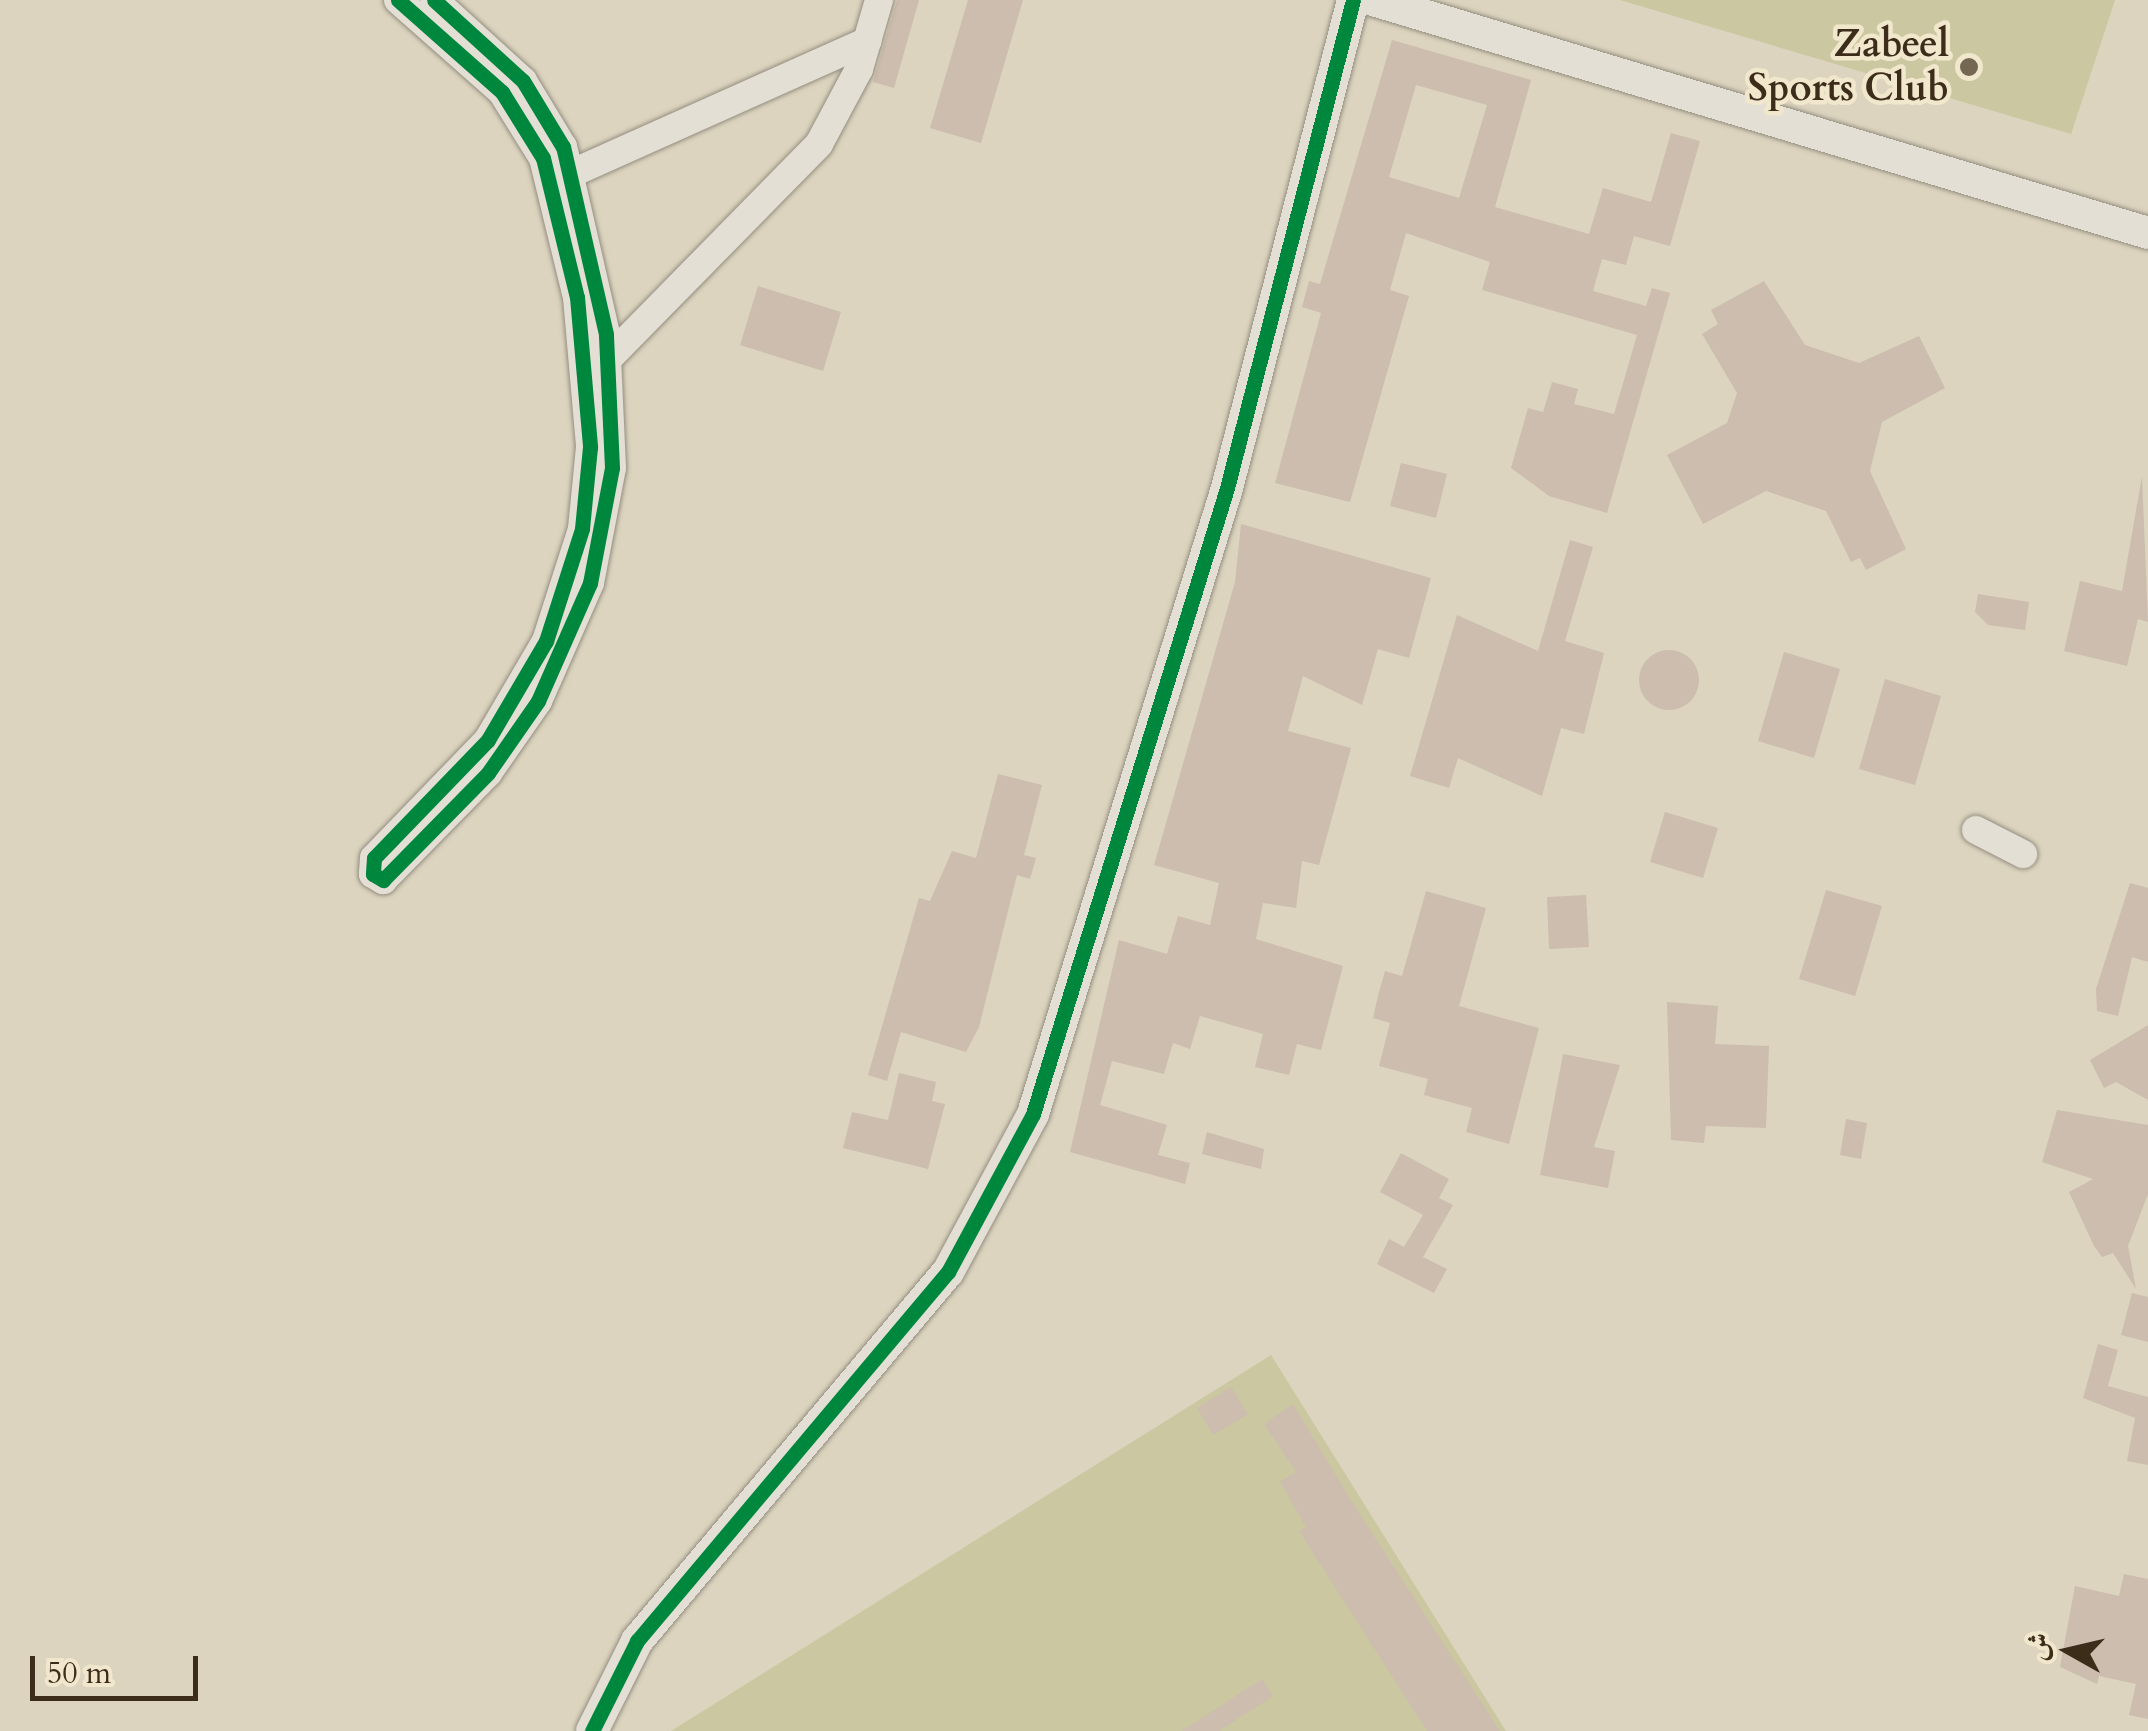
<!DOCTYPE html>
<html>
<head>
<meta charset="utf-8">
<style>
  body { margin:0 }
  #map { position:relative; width:2148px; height:1731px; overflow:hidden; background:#dcd4be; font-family:Cardo,Amiri,serif }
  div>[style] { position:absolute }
  .green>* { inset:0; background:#cbc7a0 }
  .building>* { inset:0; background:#ccbdae }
  .round { border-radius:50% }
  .roads { filter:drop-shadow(0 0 2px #948e80) drop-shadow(0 0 2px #948e80) }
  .minor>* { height:28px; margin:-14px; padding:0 14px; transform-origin:14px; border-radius:14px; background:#e4dfd4 }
  .tertiary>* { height:32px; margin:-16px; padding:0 16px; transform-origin:16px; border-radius:16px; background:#e4dfd4 }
  .cycleway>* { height:15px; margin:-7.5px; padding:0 7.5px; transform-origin:7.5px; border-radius:7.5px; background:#00873e }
  .dots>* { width:28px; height:28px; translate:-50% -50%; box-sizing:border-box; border:5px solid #f1e7cc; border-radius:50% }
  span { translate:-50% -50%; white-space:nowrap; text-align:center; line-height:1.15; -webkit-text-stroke:9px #f1e7cc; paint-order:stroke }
  .poi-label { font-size:38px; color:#3c2d1b; font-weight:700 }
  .right { translate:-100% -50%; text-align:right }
  .north { position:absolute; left:2018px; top:1601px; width:100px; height:100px; -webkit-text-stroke:8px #f1e7cc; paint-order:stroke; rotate:278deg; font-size:28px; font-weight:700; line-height:40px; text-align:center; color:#3c2d1b }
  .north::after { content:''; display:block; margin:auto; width:35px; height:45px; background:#3c2d1b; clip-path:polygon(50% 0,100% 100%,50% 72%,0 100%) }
  .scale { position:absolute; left:30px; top:1656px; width:168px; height:45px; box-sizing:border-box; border:5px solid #3c2d1b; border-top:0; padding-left:12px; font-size:30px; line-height:35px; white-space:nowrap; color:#3c2d1b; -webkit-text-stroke:8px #f1e7cc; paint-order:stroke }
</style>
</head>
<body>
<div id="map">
  <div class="green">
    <div style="clip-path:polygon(1620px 0,2115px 0,2071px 134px)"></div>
    <div style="clip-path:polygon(1271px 1355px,1506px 1731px,671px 1731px)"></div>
  </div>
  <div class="building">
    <div style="clip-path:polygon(897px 0,919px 0,894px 88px,873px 82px)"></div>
    <div style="clip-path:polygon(968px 0,1023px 0,981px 143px,930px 128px)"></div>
    <div style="clip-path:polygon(evenodd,1392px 40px,1531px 80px,1495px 207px,1589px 234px,1603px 188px,1651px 202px,1671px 133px,1700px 141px,1670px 246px,1634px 236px,1626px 265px,1602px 259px,1593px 291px,1646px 306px,1652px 288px,1670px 293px,1607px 513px,1549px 496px,1511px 468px,1528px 408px,1543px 412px,1552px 382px,1578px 389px,1574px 404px,1614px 414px,1637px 335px,1482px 290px,1490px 262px,1406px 233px,1390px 290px,1409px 296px,1350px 502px,1275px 483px,1321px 313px,1302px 307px,1309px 281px,1320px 284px,1392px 40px,1416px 85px,1487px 105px,1459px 198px,1389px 177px,1416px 85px)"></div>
    <div style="clip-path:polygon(1764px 281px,1805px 345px,1859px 363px,1919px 336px,1945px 388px,1882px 422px,1870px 471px,1906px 549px,1866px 570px,1860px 558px,1851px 562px,1826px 511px,1766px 491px,1703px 524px,1667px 455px,1727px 423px,1737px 393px,1702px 334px,1718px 324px,1711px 310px)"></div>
    <div style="clip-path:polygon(758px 286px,841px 312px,823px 371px,740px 345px)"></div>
    <div style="clip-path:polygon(1401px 463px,1447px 474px,1436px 518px,1390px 506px)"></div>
    <div style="clip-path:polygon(2142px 476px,2148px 622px,2138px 619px,2127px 666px,2064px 651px,2080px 581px,2122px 591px)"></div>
    <div style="clip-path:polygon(1241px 524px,1431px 578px,1409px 658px,1378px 649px,1362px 705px,1303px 676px,1288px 731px,1351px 748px,1319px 865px,1302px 861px,1296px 908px,1263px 903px,1256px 939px,1343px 966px,1321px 1050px,1297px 1044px,1289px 1075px,1255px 1067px,1263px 1034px,1200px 1016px,1190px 1049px,1173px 1043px,1164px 1074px,1112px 1061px,1100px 1105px,1167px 1125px,1158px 1155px,1190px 1163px,1185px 1184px,1070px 1152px,1119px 940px,1167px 954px,1178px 916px,1210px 925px,1219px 883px,1154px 865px,1235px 582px)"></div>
    <div style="clip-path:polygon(1570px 540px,1593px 547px,1565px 641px,1604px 653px,1584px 734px,1561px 728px,1542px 796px,1458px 758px,1449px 788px,1410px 776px,1457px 615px,1538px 651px)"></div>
    <div style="clip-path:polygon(1978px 594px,2029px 602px,2025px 630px,1988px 625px,1975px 612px)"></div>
    <div class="round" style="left:1639px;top:650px;width:60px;height:60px"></div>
    <div style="clip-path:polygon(1784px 652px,1840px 669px,1814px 758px,1758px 741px)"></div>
    <div style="clip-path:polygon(1885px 679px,1941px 696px,1915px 785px,1859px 769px)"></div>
    <div style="clip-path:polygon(998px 774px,1042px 785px,1024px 855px,1036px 858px,1030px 879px,1017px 875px,979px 1027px,966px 1052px,901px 1032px,887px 1081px,868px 1075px,919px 898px,930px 901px,952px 851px,976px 858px)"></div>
    <div style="clip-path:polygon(1665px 812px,1718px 828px,1703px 878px,1650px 862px)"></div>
    <div style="clip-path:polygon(2130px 883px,2148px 888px,2148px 962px,2132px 957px,2118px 1016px,2097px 1011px,2096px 989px)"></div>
    <div style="clip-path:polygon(1826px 890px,1882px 906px,1855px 996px,1799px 979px)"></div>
    <div style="clip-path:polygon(1426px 891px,1486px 908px,1459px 1006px,1539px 1028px,1509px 1144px,1466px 1132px,1472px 1108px,1424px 1095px,1428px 1079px,1379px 1066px,1390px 1023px,1373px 1018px,1378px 996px,1385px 971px,1402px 976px)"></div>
    <div style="clip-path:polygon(1586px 895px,1589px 947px,1549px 949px,1547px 897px)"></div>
    <div style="clip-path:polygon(1667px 1002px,1718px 1006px,1715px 1044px,1769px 1046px,1766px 1128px,1706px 1126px,1704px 1143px,1671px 1140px)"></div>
    <div style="clip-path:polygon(2148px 1025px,2148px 1100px,2116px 1082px,2104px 1088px,2090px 1060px)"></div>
    <div style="clip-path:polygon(1563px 1054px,1620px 1065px,1594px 1147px,1615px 1151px,1608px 1188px,1540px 1175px)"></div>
    <div style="clip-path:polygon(899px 1073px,936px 1082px,932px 1101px,945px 1104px,928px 1169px,843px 1148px,852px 1112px,888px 1120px)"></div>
    <div style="clip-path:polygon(2057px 1110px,2148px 1125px,2148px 1194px,2128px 1246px,2136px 1289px,2113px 1253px,2102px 1257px,2094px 1246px,2069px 1192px,2093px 1179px,2042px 1162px)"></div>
    <div style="clip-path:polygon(1846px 1119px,1867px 1123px,1861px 1159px,1840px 1155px)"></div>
    <div style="clip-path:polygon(1207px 1132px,1264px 1149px,1261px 1169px,1202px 1154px)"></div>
    <div style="clip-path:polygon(1401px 1153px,1449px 1179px,1439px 1198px,1453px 1205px,1423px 1257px,1447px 1269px,1434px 1293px,1377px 1264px,1389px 1239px,1404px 1247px,1423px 1215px,1380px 1192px)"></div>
    <div style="clip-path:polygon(2132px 1293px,2148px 1297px,2148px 1342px,2121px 1335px)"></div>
    <div style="clip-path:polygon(2098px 1344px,2118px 1350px,2108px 1386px,2148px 1397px,2148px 1465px,2127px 1461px,2135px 1418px,2083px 1398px)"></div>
    <div style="clip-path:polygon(1231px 1387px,1248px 1414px,1213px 1435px,1197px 1408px)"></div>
    <div style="clip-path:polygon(1293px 1404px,1350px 1499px,1500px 1731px,1427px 1731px,1299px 1531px,1306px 1527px,1280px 1482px,1296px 1472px,1264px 1424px)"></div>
    <div style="clip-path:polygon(2124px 1574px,2148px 1579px,2148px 1719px,2129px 1715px,2136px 1684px,2099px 1676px,2097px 1684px,2060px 1667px,2075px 1586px,2119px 1596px)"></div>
    <div style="clip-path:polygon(1262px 1679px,1273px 1696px,1219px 1731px,1182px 1731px)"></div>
  </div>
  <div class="roads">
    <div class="minor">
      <div style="left:398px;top:0;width:139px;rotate:41.5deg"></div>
      <div style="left:502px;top:92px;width:78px;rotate:58.2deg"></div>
      <div style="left:543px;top:158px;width:143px;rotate:76.3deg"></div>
      <div style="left:577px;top:297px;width:151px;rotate:85deg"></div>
      <div style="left:590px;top:447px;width:82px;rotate:95.6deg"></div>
      <div style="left:582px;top:529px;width:118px;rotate:107.8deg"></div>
      <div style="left:546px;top:641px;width:115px;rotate:120.4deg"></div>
      <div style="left:488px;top:740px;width:164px;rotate:134deg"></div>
      <div style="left:374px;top:858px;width:16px;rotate:94deg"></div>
      <div style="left:373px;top:874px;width:12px;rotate:31deg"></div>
      <div style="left:383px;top:880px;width:150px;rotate:-45.5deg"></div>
      <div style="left:488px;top:773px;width:88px;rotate:-55.2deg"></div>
      <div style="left:538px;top:701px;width:129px;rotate:-66.2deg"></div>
      <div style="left:590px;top:583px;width:117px;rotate:-79.2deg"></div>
      <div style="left:612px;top:468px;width:134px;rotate:-92.6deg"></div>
      <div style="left:606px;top:334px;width:192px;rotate:-102.9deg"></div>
      <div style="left:563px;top:147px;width:77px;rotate:-121.2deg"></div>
      <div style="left:523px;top:81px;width:120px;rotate:-137.7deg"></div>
      <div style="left:559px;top:179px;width:338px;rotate:-24.1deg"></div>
      <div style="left:601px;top:366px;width:311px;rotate:-45.5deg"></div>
      <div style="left:819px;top:144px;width:85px;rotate:-61.9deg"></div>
      <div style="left:859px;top:69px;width:72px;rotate:-73.8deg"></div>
      <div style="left:1976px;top:830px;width:53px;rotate:27.1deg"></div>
    </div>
    <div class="tertiary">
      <div style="left:1373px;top:0;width:809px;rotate:16.73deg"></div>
      <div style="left:592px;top:1731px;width:101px;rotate:-63.4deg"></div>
      <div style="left:637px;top:1641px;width:483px;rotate:-49.9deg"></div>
      <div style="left:948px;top:1272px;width:179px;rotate:-61.7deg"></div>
      <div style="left:1033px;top:1114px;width:655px;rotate:-72.78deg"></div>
      <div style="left:1227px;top:488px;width:504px;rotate:-75.52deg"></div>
    </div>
  </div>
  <div class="cycleway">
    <div style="left:398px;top:0;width:139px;rotate:41.5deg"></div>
    <div style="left:502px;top:92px;width:78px;rotate:58.2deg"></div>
    <div style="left:543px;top:158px;width:143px;rotate:76.3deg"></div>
    <div style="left:577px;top:297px;width:151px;rotate:85deg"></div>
    <div style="left:590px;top:447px;width:82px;rotate:95.6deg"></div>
    <div style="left:582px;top:529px;width:118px;rotate:107.8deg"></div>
    <div style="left:546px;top:641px;width:115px;rotate:120.4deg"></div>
    <div style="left:488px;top:740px;width:164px;rotate:134deg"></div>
    <div style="left:374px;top:858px;width:16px;rotate:94deg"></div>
    <div style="left:373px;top:874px;width:12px;rotate:31deg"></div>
    <div style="left:383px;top:880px;width:150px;rotate:-45.5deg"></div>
    <div style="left:488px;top:773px;width:88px;rotate:-55.2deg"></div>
    <div style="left:538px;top:701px;width:129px;rotate:-66.2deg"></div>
    <div style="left:590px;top:583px;width:117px;rotate:-79.2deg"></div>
    <div style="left:612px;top:468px;width:134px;rotate:-92.6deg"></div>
    <div style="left:606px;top:334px;width:192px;rotate:-102.9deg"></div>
    <div style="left:563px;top:147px;width:77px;rotate:-121.2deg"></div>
    <div style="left:523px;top:81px;width:120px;rotate:-137.7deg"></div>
    <div style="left:592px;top:1731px;width:101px;rotate:-63.4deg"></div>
    <div style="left:637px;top:1641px;width:483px;rotate:-49.9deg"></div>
    <div style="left:948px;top:1272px;width:179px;rotate:-61.7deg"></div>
    <div style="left:1033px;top:1114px;width:655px;rotate:-72.78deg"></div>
    <div style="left:1227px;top:488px;width:504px;rotate:-75.52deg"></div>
  </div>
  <div class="dots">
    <div style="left:1969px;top:67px;background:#746754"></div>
  </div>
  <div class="poi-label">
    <span class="right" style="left:1949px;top:67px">Zabeel<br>Sports Club</span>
  </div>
  <div class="north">ش</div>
  <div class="scale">50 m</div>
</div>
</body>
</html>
